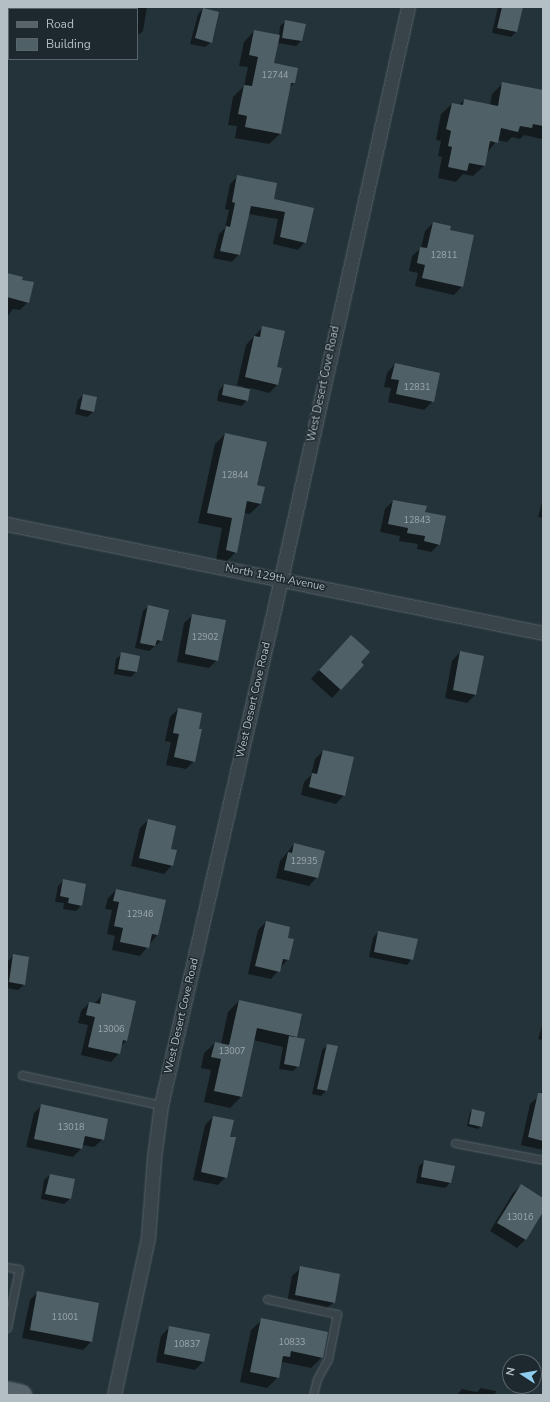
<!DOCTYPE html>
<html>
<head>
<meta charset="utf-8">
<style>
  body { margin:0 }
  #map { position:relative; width:550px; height:1402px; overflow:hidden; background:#243339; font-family:"Nunito Sans",sans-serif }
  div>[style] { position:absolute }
  .shadow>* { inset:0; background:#0007 }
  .building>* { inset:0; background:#506067 }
  .roads { filter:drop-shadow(0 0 1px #566268) drop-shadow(0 0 1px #566268) }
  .service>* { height:7px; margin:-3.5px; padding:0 3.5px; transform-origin:3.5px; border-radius:3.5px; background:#38444a }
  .minor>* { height:13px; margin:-6.5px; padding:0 6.5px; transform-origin:6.5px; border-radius:6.5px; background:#38444a }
  .primary>* { height:21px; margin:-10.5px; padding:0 10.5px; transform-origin:10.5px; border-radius:10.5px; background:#56636a }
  span { translate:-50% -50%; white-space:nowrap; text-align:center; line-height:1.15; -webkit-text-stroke:3px #1d292f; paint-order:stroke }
  .number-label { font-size:9px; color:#9aa7ae }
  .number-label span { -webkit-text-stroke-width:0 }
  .street-label { font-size:11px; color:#b3bfc5 }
  .frame { position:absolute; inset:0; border:8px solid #b3bfc5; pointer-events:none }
  .legend { position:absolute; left:8px; top:8px; width:130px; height:52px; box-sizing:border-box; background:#1d292f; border:1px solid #59656b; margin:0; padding:5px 7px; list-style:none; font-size:12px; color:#b3bfc5 }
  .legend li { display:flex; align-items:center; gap:8px; height:20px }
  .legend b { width:20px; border:1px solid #59656b }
  .north { position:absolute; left:502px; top:1354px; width:40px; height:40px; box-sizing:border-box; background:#1d292f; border:1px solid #59656b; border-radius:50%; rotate:282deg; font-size:11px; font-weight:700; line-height:16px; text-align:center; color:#b3bfc5 }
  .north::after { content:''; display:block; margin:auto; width:14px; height:18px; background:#8fcdef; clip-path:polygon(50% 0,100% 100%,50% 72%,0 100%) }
</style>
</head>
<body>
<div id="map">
  <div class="shadow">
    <div style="clip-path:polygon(75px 7px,147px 7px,143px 31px,137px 36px,137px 9px,74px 9px)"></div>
    <div style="clip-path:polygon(498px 7px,522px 7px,516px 32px,511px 37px,492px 33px)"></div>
    <div style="clip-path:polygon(203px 9px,211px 42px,205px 47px,190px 44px,198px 14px)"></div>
    <div style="clip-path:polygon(286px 21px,301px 41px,296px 46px,277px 43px,273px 64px,294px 83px,289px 88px,280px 134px,269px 144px,235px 138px,237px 126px,228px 125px,233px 97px,244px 86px,248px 67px,239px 66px,244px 42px,254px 31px,279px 36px,280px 26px)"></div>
    <div style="clip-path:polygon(503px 83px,543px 91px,543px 136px,541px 139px,524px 135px,520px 139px,512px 137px,507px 142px,497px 140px,487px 153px,484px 166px,473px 176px,463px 174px,456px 182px,438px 178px,442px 157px,438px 156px,441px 141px,436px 140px,441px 114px,452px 104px,459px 105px,464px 100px,490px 106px,492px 94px)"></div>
    <div style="clip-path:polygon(238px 176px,272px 200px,312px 209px,305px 242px,298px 250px,273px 244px,278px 219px,248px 214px,239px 254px,232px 262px,213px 258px,219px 234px,225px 228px,229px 210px,225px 209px,230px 184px)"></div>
    <div style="clip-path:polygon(433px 223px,449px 231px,462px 286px,454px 295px,415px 286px,418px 273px,409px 271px,412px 256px,421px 248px,425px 231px)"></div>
    <div style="clip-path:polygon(7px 274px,21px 280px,28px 302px,20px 310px,13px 309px,7px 317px)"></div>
    <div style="clip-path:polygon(263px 327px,275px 367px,278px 384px,269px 393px,250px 388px,247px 400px,242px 406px,217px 401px,219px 390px,224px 385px,243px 389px,244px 387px,237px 385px,246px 345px)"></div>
    <div style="clip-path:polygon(395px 364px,433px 401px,424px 410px,388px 402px,391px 388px,384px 387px,387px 373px)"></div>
    <div style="clip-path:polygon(83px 395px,96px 398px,93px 412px,87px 417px,75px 414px,78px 400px)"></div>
    <div style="clip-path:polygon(225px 434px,256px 486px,263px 488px,260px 504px,250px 514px,244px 513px,236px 552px,226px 562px,216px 560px,222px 528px,198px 523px,215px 444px)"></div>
    <div style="clip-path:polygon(543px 499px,543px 518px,538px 517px)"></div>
    <div style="clip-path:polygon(393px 501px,424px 513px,439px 544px,431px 552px,417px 549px,418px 544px,399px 541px,400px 536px,380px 532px,385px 509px)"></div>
    <div style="clip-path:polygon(149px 606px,161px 641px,149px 651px,135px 648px,143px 611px)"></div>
    <div style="clip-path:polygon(193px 615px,217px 660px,209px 668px,177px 662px,184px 623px)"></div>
    <div style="clip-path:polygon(343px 644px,363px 665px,332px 698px,311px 679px)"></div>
    <div style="clip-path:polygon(460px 652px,475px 695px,467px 703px,445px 698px,452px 661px)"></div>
    <div style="clip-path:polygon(122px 654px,136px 672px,131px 677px,114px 674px,116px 659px)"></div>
    <div style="clip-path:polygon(178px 709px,198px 729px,194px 761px,186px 769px,166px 765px,171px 742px,165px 741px,170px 717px)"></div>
    <div style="clip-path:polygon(323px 751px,344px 795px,336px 804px,301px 795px,304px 782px,311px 775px,315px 759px)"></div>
    <div style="clip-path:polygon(148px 820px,169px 850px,172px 865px,164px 874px,131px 866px,140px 828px)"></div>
    <div style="clip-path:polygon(294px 844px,317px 877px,309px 886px,276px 878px,280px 861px)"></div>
    <div style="clip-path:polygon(64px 880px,81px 906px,76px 911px,63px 909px,64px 903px,55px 902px,58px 886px)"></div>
    <div style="clip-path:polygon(116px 890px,157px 935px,140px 956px,112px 950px,115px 936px,107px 934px,112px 910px,105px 909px,108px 898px)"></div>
    <div style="clip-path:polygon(266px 922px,286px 938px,288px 959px,271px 979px,248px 974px,258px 930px)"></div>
    <div style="clip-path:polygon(378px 932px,412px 959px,407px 965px,369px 957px,373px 938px)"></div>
    <div style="clip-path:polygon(14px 955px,24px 985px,18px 990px,7px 988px,8px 961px)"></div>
    <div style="clip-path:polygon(103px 994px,135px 1001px,126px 1041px,121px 1046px,119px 1053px,111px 1062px,81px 1055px,88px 1025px,78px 1023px,81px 1011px,89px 1003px,94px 1004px)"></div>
    <div style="clip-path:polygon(239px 1001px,301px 1015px,294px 1038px,298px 1066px,293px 1071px,279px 1069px,283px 1047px,253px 1040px,241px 1097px,230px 1108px,204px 1102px,211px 1070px,201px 1068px,204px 1053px,215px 1043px,221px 1044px,228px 1012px)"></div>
    <div style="clip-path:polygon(543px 1023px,543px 1040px,538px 1039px)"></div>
    <div style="clip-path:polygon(328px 1045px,337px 1047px,326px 1091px,321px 1096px,312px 1094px,322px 1050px)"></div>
    <div style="clip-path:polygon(543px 1088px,543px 1150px,521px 1145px,530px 1104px,539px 1096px)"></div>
    <div style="clip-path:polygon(42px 1105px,103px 1139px,94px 1147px,82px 1145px,81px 1149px,73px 1157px,26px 1147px,34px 1113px)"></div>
    <div style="clip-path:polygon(473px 1110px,481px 1126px,478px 1129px,467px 1126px,470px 1112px)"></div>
    <div style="clip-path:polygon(213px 1117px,229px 1137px,226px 1177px,218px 1185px,193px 1180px,205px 1125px)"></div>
    <div style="clip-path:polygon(425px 1161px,450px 1183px,445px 1188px,416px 1183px,419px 1166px)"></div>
    <div style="clip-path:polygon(50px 1175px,74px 1180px,70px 1199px,64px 1204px,41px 1199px,44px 1180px)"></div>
    <div style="clip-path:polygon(521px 1185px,543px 1199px,543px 1210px,525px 1240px,517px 1248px,490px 1231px,513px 1193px)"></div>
    <div style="clip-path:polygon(301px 1268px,334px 1302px,325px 1310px,287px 1303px,292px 1276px)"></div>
    <div style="clip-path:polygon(38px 1292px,91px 1342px,83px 1350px,22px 1338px,30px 1300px)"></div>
    <div style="clip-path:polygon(262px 1320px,322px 1357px,311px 1368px,283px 1362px,281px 1365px,278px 1377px,267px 1388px,240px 1382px,251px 1330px)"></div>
    <div style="clip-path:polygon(170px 1327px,204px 1361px,195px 1370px,156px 1362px,161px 1336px)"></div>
    <div style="clip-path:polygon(481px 1388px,496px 1391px,495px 1395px,457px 1395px,462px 1389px,477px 1392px)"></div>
  </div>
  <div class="building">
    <div style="clip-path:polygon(502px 7px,523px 7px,517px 32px,497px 28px)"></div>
    <div style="clip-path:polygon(203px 8px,219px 12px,212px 43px,195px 38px)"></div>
    <div style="clip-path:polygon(285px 20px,306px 24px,302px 41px,282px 38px)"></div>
    <div style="clip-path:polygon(254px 30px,280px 35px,274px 63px,298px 68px,295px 83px,291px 83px,281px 134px,245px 127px,247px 116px,238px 114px,244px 85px,252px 86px,258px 57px,249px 55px)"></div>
    <div style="clip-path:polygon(502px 82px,543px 90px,543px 126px,533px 124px,532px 128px,520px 126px,518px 132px,501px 128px,498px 143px,490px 141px,485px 166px,469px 163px,467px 171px,448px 167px,452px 147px,448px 146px,451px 131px,446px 129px,452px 103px,463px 105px,464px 99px,498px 106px)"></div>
    <div style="clip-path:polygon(237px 175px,277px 183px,274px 199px,314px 208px,306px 243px,280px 237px,285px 212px,251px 206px,240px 255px,220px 251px,226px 226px,230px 227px,235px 203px,232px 202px)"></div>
    <div style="clip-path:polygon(433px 222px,451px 226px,450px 230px,474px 235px,463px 287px,422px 278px,425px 265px,417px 263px,420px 247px,427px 248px)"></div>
    <div style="clip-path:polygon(7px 273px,23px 277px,22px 280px,34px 282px,29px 303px,7px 297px)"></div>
    <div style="clip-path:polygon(262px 326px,285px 331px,277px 367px,282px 368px,278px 385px,245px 377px,254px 336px,260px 337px)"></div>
    <div style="clip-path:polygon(395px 363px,440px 373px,434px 402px,396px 394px,399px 380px,391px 379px)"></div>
    <div style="clip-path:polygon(224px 384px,250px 389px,248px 401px,222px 395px)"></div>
    <div style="clip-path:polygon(83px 394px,97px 397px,94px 412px,80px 409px)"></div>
    <div style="clip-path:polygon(225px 433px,267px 442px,257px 485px,265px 487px,261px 504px,247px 501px,237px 553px,226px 550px,232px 518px,207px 513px)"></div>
    <div style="clip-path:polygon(393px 500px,427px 506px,425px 512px,446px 516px,440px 545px,424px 541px,425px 536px,407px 533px,408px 528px,388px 524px)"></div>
    <div style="clip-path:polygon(148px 605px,169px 610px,162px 641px,157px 640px,155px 646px,140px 643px)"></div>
    <div style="clip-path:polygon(192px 614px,226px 620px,218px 661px,185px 654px)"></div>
    <div style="clip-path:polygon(351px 635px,370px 652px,361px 662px,364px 665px,341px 690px,319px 670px)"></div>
    <div style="clip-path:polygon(460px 651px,484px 656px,476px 695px,453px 690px)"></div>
    <div style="clip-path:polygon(121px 652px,140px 656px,137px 672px,118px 669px)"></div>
    <div style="clip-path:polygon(178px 708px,202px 713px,199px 729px,202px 729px,195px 762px,174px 757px,179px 734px,173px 733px)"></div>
    <div style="clip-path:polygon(323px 750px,354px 757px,345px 796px,309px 787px,312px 773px,317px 774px)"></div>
    <div style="clip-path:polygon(148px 819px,176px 826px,171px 849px,177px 850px,173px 866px,139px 858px)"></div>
    <div style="clip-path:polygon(294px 843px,325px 851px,318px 878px,284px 870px,288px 852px,292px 853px)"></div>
    <div style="clip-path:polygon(63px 879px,86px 884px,82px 906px,68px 903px,69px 898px,60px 896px)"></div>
    <div style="clip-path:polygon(116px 889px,166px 900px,158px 935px,152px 934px,149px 948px,120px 942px,123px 928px,114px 926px,119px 902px,113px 901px)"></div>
    <div style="clip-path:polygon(266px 921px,290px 927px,288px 938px,294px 939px,289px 960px,283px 959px,280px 972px,255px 966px)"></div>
    <div style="clip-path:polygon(378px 931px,418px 939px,413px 960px,374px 952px)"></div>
    <div style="clip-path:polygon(13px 954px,29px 957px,25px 985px,9px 982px)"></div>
    <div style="clip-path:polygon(102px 993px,136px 1001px,127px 1041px,123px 1040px,120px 1054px,88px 1047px,95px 1017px,86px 1015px,89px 1002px,100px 1004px)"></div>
    <div style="clip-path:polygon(239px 1000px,302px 1014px,297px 1037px,257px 1028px,242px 1097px,214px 1091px,221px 1059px,211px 1057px,215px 1042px,229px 1045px)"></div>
    <div style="clip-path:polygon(289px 1036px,305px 1039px,299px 1067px,284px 1064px)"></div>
    <div style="clip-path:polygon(327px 1044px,338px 1046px,327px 1091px,317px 1089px)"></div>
    <div style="clip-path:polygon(538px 1093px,543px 1093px,543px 1141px,528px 1137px)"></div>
    <div style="clip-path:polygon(41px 1104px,108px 1119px,104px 1140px,85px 1136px,82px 1149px,34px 1139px)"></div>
    <div style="clip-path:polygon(472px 1109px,485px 1112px,482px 1127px,469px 1124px)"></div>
    <div style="clip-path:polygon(213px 1116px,234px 1120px,230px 1137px,236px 1137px,227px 1178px,201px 1172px)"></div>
    <div style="clip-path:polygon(424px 1160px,455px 1166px,451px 1183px,421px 1177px)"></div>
    <div style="clip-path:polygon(50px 1174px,75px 1179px,71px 1199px,45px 1194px)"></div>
    <div style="clip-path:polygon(521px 1184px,543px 1198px,543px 1212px,526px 1240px,497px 1223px)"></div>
    <div style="clip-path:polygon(300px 1266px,340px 1274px,335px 1303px,295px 1295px)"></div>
    <div style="clip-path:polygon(37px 1291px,99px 1303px,92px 1342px,30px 1330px)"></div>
    <div style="clip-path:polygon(261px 1318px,328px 1332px,323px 1358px,291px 1351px,290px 1357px,283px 1356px,279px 1378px,250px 1372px)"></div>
    <div style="clip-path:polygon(169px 1326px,210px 1334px,204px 1362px,164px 1354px)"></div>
  </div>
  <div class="roads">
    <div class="service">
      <div style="left:22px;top:1075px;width:142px;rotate:12.2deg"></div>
      <div style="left:455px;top:1143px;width:90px;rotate:10.9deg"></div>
      <div style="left:7px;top:1267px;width:12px;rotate:9deg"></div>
      <div style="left:19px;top:1269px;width:60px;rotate:101.5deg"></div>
      <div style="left:267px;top:1299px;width:72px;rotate:12.1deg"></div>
      <div style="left:337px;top:1314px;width:46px;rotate:101.3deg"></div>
      <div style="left:328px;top:1359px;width:23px;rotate:119deg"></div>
      <div style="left:317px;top:1379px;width:16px;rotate:104deg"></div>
    </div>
    <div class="minor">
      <div style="left:7px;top:524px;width:547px;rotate:11.49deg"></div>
      <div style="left:114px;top:1395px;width:161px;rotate:-77.8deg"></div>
      <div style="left:148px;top:1238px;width:80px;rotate:-85.7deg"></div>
      <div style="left:154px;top:1158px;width:53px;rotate:-82.5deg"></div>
      <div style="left:161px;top:1105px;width:540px;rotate:-77.15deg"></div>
      <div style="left:281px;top:579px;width:586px;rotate:-77.48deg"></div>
    </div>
    <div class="primary">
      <div style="left:7px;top:1392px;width:14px;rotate:12deg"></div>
    </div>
  </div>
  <div class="number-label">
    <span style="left:275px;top:75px">12744</span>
    <span style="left:444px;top:255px">12811</span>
    <span style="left:417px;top:387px">12831</span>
    <span style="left:235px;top:475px">12844</span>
    <span style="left:417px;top:520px">12843</span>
    <span style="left:205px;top:637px">12902</span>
    <span style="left:304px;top:861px">12935</span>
    <span style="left:140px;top:914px">12946</span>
    <span style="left:111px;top:1029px">13006</span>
    <span style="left:232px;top:1051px">13007</span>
    <span style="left:71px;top:1127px">13018</span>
    <span style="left:520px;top:1217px">13016</span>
    <span style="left:65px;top:1317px">11001</span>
    <span style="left:292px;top:1342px">10833</span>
    <span style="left:187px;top:1344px">10837</span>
  </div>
  <div class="street-label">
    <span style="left:324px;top:384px;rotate:-78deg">West Desert Cove Road</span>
    <span style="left:275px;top:578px;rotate:11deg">North 129th Avenue</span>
    <span style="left:254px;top:700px;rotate:-77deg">West Desert Cove Road</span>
    <span style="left:182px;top:1016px;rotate:-77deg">West Desert Cove Road</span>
  </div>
  <div class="frame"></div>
  <ul class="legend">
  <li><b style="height:5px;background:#56636a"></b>Road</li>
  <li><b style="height:11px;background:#506067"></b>Building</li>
  </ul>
  <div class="north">N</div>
</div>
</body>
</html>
